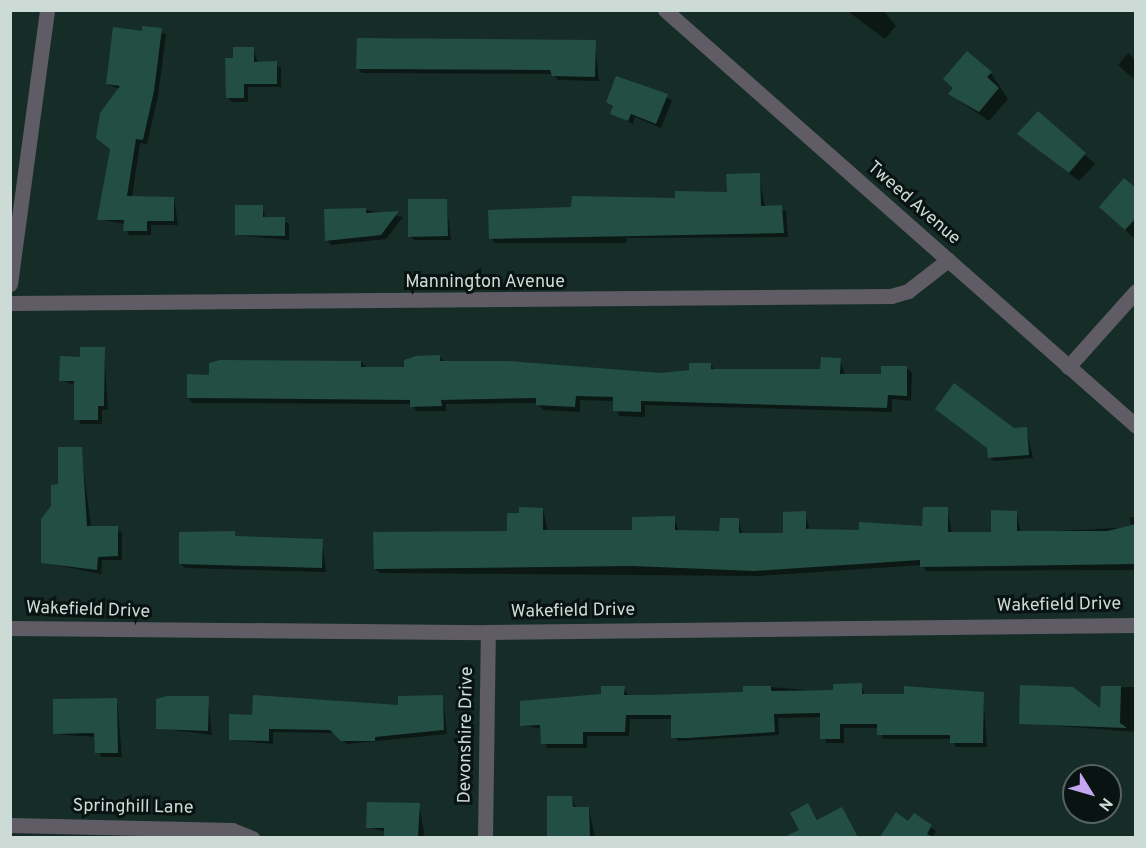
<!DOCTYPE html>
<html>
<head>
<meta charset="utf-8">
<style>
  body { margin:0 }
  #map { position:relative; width:1146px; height:848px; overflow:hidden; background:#162d27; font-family:Overpass,sans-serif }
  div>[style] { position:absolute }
  .shadow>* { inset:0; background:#0007 }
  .building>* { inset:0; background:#234e44 }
  .minor>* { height:15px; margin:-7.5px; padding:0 7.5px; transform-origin:7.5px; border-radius:7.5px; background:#5f5c65 }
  span { translate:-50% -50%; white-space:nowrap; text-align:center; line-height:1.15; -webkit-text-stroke:6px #091311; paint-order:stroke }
  .street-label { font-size:18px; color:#cddbd7 }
  .frame { position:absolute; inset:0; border:12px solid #cddbd7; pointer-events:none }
  .north { position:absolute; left:1062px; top:764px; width:60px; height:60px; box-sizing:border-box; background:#091311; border:2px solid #576360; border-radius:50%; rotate:127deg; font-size:16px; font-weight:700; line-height:24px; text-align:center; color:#cddbd7 }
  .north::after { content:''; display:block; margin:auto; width:21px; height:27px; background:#c4a7f1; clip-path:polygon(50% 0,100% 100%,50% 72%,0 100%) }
</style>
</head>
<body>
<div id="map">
  <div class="shadow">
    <div style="clip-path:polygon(846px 10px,883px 10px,896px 26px,885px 39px)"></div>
    <div style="clip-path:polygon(114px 29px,166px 34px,158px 96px,147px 144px,140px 143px,132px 198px,174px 198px,178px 225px,151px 225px,151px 235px,129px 235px,125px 224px,99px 219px,120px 89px,107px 84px)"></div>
    <div style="clip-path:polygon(595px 42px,599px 81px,558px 80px,553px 74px,362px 73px,358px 69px)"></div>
    <div style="clip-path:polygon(253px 49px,258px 63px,281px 67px,281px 87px,248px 87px,248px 102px,232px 102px,227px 97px,234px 60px)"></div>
    <div style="clip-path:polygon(1128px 53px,1136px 60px,1136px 81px,1118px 65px)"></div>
    <div style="clip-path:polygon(991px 73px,1008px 99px,989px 121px,950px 94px)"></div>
    <div style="clip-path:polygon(617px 77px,672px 100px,661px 128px,635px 117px,633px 124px,612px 113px,614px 107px,608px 102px)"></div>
    <div style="clip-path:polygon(1038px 113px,1095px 164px,1079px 181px,1019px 134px)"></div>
    <div style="clip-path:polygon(759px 174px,765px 207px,786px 211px,788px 237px,627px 238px,626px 243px,495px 243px,491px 238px,573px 209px,728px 193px)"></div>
    <div style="clip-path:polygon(1136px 185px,1136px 238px,1135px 239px,1110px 216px)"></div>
    <div style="clip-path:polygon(446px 200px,451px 240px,414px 240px,410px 236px)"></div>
    <div style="clip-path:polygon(262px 207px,266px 219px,289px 223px,289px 240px,236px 235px)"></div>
    <div style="clip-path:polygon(366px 210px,403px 217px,386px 239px,331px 245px,327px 240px)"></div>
    <div style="clip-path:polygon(104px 349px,108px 410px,102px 410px,102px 424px,80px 424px,75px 385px,61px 380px,82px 358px)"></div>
    <div style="clip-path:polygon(440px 357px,445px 362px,661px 375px,711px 365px,716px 371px,822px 371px,840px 360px,845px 375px,883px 376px,907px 368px,912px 373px,911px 401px,892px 399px,892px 412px,645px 405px,645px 417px,619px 416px,614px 401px,580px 400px,580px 412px,543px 410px,538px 403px,446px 404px,446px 411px,416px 411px,412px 404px,193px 403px,188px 398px,210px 376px,361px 362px,366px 367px,406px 368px)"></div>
    <div style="clip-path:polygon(1026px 428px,1033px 458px,994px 461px,989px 457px,1013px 429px)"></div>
    <div style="clip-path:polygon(81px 449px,91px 527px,122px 532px,122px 560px,102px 560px,101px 574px,42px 562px,52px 506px)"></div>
    <div style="clip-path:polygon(947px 508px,952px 534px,993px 533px,1016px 512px,1021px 533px,1132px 527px,1129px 518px,1136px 516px,1136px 570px,926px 571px,922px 565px,759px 576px,380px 573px,375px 569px,508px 533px,521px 514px,543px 509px,548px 532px,633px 531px,674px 518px,679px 531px,721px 532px,738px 520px,743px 535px,785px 535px,805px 513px,810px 531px,861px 531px,924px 527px)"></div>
    <div style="clip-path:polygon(322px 540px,326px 572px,185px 568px,181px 564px)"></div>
    <div style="clip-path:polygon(861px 685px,865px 696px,983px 693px,987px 747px,956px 747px,952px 739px,883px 739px,879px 728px,844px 728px,844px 743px,826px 743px,822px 717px,778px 718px,779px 735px,677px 741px,673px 719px,630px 719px,629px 736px,587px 736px,587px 748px,547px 748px,542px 729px,522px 725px,624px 687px,628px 696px,745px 694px,770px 687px,834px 692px)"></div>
    <div style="clip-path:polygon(1102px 687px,1136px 687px,1136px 732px,1020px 723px,1102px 711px)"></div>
    <div style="clip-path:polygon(208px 697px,212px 735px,158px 728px)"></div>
    <div style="clip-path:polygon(443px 697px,447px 734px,347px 744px,336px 733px,273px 732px,273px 744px,230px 740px,254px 716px,400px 707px)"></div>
    <div style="clip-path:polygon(117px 700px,122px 757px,101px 757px,96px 737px,54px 734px)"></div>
    <div style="clip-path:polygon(548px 797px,572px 798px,576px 808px,589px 808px,595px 838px,548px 838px)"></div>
    <div style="clip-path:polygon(419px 805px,425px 838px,385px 838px,386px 832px,368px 827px)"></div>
    <div style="clip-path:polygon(808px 805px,819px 821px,842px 809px,859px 838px,796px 838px)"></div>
    <div style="clip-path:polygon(897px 814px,909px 823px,914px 815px,936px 831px,932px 838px,881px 838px)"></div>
  </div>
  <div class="building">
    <div style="clip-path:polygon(142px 26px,162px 28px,154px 91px,143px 140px,136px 139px,127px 196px,174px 197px,174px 221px,147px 221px,147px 231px,123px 231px,124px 220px,97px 220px,110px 149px,96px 138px,100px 113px,120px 86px,106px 84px,113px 27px,142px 31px)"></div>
    <div style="clip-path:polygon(357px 38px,596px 40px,595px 77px,552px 76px,550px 70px,356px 69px)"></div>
    <div style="clip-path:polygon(233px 47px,254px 47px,254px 62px,277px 61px,277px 84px,244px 84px,244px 98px,226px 98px,225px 58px,233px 58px)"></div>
    <div style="clip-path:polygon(967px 51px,992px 72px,987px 77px,999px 88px,979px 112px,948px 94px,953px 88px,943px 79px)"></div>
    <div style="clip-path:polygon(616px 76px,668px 94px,656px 124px,631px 114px,628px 121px,610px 114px,613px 106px,606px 102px)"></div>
    <div style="clip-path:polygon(1038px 111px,1086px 153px,1069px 173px,1017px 134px)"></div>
    <div style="clip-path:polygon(760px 173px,761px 206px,782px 205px,784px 233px,489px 239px,488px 210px,571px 207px,572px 196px,675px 198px,675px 191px,727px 192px,726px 174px)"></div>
    <div style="clip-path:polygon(1124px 178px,1136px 188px,1136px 218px,1125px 230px,1099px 207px)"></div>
    <div style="clip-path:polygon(408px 199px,447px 199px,448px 236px,408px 237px)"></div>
    <div style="clip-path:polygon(235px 205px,263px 205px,263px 217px,285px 217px,285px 236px,235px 235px)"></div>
    <div style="clip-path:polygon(366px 208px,366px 213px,399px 211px,381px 235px,325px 241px,324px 209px)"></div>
    <div style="clip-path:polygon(80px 347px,105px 347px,104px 406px,98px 406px,98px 420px,74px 420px,74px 381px,59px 381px,60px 356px,80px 357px)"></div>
    <div style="clip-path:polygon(440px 355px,440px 361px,508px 361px,661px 373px,689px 370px,689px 363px,711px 363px,711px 369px,820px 369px,821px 357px,841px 358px,840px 374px,881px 374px,881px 366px,907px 366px,907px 396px,888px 395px,887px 408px,641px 401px,641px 412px,613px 411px,613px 397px,576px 396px,575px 407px,536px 405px,536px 398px,441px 400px,442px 406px,410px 407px,410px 400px,187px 398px,187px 374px,209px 375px,209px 363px,220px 360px,361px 361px,361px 367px,404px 367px,404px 360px,416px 356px)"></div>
    <div style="clip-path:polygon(954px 383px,1014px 428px,1027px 427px,1029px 455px,988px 458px,987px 448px,935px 409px)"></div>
    <div style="clip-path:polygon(58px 447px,82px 447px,87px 526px,118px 526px,118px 556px,98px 557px,97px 570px,41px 563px,41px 519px,51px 506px,51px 485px,58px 484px)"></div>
    <div style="clip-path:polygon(519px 507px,543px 508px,543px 530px,632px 530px,632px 517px,675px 516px,675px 530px,719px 531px,720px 518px,739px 518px,739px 533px,783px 533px,783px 512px,806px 511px,806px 529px,859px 530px,859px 522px,922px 526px,923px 507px,948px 507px,948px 532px,991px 532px,991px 510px,1017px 511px,1017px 531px,1107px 531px,1136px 524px,1136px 564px,920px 567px,920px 560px,754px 571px,632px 566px,374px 569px,373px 532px,507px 531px,507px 513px,519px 513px)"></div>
    <div style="clip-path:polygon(235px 531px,235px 536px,323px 539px,322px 568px,179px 564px,179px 532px)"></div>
    <div style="clip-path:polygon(862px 683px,862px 694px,904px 694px,904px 686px,984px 692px,983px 743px,950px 743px,950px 735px,877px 735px,877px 724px,840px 724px,840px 739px,820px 739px,820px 713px,774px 714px,775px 732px,688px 738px,671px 738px,671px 715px,626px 715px,625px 732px,583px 732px,583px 744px,541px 744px,540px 725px,520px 726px,520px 701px,601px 694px,601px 686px,625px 686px,624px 695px,649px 695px,743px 692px,743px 686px,771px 686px,771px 691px,833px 690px,833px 684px)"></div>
    <div style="clip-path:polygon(1020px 685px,1073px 687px,1100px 708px,1101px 686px,1121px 686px,1120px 723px,1127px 728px,1019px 724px)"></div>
    <div style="clip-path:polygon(253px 695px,398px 705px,398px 696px,443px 695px,444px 730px,375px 737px,375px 741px,341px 741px,330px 730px,269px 729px,269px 741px,229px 740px,229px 714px,252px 715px)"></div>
    <div style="clip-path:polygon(167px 696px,209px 696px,208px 731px,156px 729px,156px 699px)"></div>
    <div style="clip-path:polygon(117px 698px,118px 753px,95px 753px,94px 733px,53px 734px,53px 699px)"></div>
    <div style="clip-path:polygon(547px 796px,572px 796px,573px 807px,589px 807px,590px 837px,547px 837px)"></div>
    <div style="clip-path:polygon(367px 802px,420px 803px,418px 837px,384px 837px,384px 828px,366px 828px)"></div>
    <div style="clip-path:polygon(808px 803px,817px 820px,842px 807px,858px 837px,784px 837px,799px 830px,790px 813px)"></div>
    <div style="clip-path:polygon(896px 812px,908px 821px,914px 813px,932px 825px,927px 834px,933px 837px,880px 837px)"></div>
  </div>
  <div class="minor">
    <div style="left:665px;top:10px;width:628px;rotate:41.45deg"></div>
    <div style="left:10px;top:284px;width:276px;rotate:-82.3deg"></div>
    <div style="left:10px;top:303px;width:881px;rotate:-0.46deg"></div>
    <div style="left:891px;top:296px;width:18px;rotate:-16deg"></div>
    <div style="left:908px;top:291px;width:51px;rotate:-37.8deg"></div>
    <div style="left:1068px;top:367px;width:102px;rotate:-48.2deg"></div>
    <div style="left:10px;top:628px;width:478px;rotate:0.5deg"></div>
    <div style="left:488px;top:632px;width:648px;rotate:-0.62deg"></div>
    <div style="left:10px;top:825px;width:222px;rotate:1.3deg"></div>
    <div style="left:232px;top:830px;width:22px;rotate:22deg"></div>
    <div style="left:485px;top:838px;width:206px;rotate:-89.2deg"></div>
  </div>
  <div class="street-label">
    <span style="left:913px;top:204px;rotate:41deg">Tweed Avenue</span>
    <span style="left:485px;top:283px">Mannington Avenue</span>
    <span style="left:1059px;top:606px;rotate:-1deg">Wakefield Drive</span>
    <span style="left:88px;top:611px;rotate:2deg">Wakefield Drive</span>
    <span style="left:573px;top:612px;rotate:-1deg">Wakefield Drive</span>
    <span style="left:467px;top:735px;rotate:-89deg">Devonshire Drive</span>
    <span style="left:133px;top:808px;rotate:1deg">Springhill Lane</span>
  </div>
  <div class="frame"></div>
  <div class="north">N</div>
</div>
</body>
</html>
